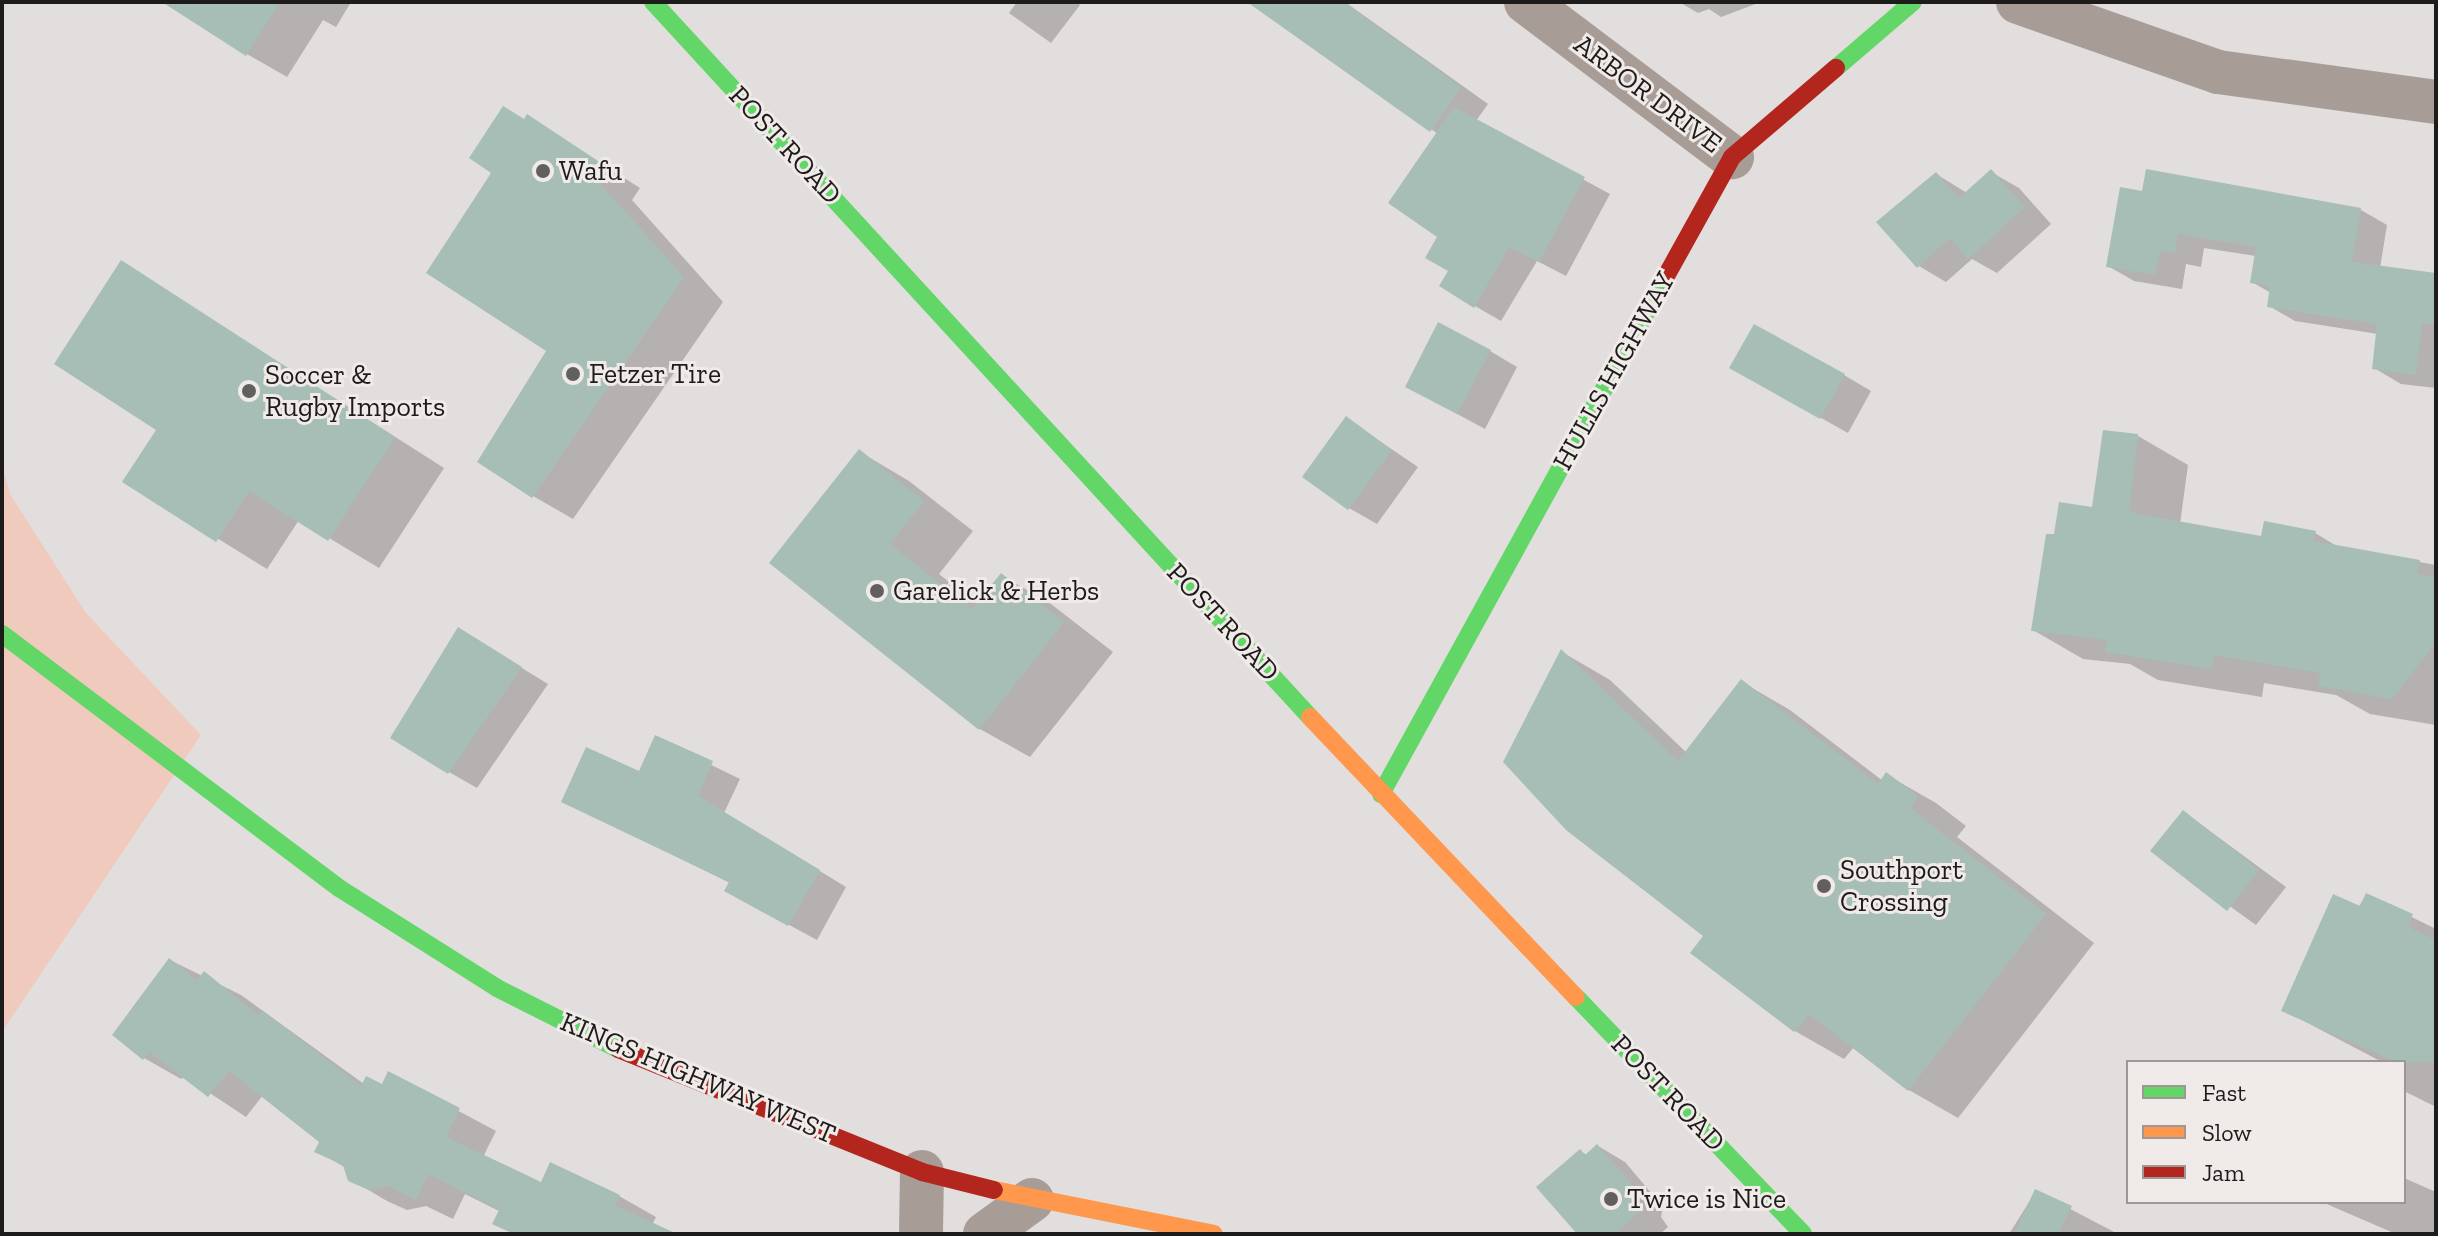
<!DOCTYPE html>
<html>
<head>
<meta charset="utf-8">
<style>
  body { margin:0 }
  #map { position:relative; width:2438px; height:1236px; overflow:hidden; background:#e1dedd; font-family:"Zilla Slab",serif }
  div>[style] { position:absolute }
  .green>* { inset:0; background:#f0cbbd }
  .shadow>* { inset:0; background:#0003 }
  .building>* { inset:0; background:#a7beb7 }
  .street>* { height:44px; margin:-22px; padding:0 22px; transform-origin:22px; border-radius:22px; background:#a89c97 }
  .fast>* { height:18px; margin:-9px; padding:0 9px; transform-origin:9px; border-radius:9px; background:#63d668 }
  .slow>* { height:18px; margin:-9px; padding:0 9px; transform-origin:9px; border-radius:9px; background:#ff974d }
  .jam>* { height:18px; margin:-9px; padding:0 9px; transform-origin:9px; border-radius:9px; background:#b3261e }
  .dots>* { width:22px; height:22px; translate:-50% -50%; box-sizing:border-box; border:4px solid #f0eae8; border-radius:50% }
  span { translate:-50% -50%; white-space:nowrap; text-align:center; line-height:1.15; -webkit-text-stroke:6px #f0eae8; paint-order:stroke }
  .street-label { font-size:28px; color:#1e1c1b }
  .poi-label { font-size:28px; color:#1e1c1b }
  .left { translate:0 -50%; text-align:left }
  .frame { position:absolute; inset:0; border:4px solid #1e1c1b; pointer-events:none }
  .legend { position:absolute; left:2126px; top:1060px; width:280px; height:144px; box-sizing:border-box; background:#f0eae8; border:2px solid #9c9896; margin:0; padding:10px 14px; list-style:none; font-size:24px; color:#1e1c1b }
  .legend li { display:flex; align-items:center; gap:16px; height:40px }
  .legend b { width:40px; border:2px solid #9c9896 }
</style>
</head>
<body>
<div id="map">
  <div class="green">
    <div style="clip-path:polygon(2px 465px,10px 494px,86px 613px,201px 735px,2px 1032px)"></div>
  </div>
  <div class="shadow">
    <div style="clip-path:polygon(181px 2px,351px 2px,336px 27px,323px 20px,287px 77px,247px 54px)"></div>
    <div style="clip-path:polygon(1017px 2px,1076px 2px,1080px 5px,1051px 43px,1009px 13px)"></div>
    <div style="clip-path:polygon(1251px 2px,1345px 2px,1488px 104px,1476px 121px,1610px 194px,1566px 276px,1537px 261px,1501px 321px,1475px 306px,1440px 237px,1438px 134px)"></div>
    <div style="clip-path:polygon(1679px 2px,1761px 2px,1721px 17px,1709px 9px,1698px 13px)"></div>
    <div style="clip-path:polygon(528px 117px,640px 188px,632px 200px,723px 302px,573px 519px,533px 496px,549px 351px)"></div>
    <div style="clip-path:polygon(1991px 172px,2019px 188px,2051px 224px,1997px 273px,1972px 259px,1946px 282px,1919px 266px,1936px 174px,1967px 193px)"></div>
    <div style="clip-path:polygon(2144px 193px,2361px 210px,2387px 225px,2380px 268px,2436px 275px,2436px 388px,2401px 384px,2374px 368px,2378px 334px,2295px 321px,2269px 306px,2271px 293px,2252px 282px,2256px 256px,2204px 248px,2201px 267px,2186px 264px,2182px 289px,2134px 281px,2108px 266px)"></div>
    <div style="clip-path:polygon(122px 263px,444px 468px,379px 568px,299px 520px,267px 569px,125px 481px,159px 429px)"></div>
    <div style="clip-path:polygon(1490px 351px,1517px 367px,1485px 429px,1435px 402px)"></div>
    <div style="clip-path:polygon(1732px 368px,1844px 375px,1871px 391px,1848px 433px)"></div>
    <div style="clip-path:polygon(1347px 419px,1418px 467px,1377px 524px,1349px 508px)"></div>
    <div style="clip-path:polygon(2138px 436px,2188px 465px,2180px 524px,2263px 538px,2315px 533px,2340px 548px,2436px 565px,2436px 725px,2370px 714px,2336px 695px,2264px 683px,2262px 697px,2158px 680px,2130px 664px,2083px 659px,2033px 630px,2056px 537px,2094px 509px)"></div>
    <div style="clip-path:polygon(860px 452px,909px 481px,973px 531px,939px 574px,978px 605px,1001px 575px,1051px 604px,1113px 652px,1030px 757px,980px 729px,772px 563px)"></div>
    <div style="clip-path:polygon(486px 646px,548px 684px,477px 788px,449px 772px)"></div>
    <div style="clip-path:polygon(1562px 652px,1610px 680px,1687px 753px,1742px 682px,1790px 710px,1883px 781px,1887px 775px,1936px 803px,1966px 826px,1957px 837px,2094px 943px,1958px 1118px,1909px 1090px,1854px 1047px,1844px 1059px,1795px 1031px,1693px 952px,1706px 936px)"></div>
    <div style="clip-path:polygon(656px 738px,740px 779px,724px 813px,846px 887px,817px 940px,754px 906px,730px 883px,563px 801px,640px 774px)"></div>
    <div style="clip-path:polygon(2184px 812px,2286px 887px,2256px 925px,2153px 851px)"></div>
    <div style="clip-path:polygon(2367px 895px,2436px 929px,2436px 1107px,2404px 1091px,2404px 1062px,2382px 1062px,2283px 1010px)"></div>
    <div style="clip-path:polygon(170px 960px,241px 995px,364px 1084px,383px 1087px,389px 1074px,496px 1131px,483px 1157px,542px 1184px,619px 1196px,656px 1217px,647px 1234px,514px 1234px,501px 1212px,465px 1194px,453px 1219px,426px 1206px,407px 1210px,387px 1201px,350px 1179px,346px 1168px,317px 1151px,321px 1141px,263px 1095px,246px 1117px,184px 1076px,181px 1079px,144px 1058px,115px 1034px)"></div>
    <div style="clip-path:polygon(1598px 1146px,1625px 1162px,1663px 1207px,1661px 1217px,1668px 1227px,1660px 1234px,1579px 1234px,1580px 1151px,1587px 1155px)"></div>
    <div style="clip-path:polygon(2404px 1178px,2436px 1192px,2436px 1234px,2396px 1234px,2322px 1202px,2404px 1202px)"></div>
    <div style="clip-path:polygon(2036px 1191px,2118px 1234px,2009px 1234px)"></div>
  </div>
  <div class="building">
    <div style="clip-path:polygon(162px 2px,280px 2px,246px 56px)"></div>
    <div style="clip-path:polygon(1247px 2px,1344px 2px,1461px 87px,1430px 132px)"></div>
    <div style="clip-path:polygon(503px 106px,524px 119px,527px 114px,601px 163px,593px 176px,684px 277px,532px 498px,477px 462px,546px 351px,426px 273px,491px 173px,469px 158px)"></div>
    <div style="clip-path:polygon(1454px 107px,1585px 177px,1539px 262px,1509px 247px,1474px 308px,1439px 286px,1448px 271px,1425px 258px,1437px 237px,1388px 203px)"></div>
    <div style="clip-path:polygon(1991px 169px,2025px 207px,1968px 259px,1950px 238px,1917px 268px,1876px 222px,1936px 172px,1959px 198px)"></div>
    <div style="clip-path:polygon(2146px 169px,2361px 208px,2352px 262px,2436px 273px,2436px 325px,2422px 323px,2416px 375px,2372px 369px,2377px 324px,2267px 307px,2270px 286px,2250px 283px,2256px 247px,2178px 234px,2175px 253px,2160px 251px,2155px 275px,2106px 267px,2120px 187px,2142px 191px)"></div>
    <div style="clip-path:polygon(121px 260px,395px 437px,328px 541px,249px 491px,216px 542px,122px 482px,156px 430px,54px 364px)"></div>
    <div style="clip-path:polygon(1438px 322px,1491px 350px,1457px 414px,1405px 387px)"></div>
    <div style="clip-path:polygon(1754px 324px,1845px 374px,1820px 419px,1729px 368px)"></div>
    <div style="clip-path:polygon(1346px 416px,1392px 450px,1348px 510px,1302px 477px)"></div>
    <div style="clip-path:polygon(2103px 430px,2138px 434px,2129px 511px,2133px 513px,2261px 536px,2264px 521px,2316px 531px,2314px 541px,2420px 560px,2418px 574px,2436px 578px,2436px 642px,2392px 699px,2318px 686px,2320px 673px,2214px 655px,2212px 669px,2105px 652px,2107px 640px,2031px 631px,2046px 534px,2054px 534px,2059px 502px,2092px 507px)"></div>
    <div style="clip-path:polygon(859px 449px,924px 501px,890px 544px,972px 609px,1001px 573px,1064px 622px,979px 730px,769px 563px)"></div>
    <div style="clip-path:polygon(458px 627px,522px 667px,448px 774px,390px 738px)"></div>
    <div style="clip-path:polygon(1561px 649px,1678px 761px,1741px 679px,1878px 784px,1886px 772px,1918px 796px,1910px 808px,2046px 914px,1908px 1091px,1809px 1014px,1794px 1032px,1690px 953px,1703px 936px,1566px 830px,1503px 762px)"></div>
    <div style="clip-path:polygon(655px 735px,713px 761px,698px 796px,820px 870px,788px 926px,724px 891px,729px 882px,561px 802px,586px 747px,639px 771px)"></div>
    <div style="clip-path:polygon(2183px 810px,2259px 870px,2227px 911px,2150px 851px)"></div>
    <div style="clip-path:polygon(2366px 893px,2413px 914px,2408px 927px,2436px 940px,2436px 1062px,2396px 1062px,2281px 1011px,2333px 894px,2360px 906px)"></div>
    <div style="clip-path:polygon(169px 958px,197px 980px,204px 971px,258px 1015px,262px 1010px,361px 1086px,366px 1076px,382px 1084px,388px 1071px,460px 1108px,446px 1137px,541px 1182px,550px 1162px,620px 1195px,615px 1205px,677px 1234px,514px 1234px,492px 1224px,499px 1210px,428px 1174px,416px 1200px,388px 1186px,369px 1190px,348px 1181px,343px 1165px,314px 1152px,319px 1142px,229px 1071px,208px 1097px,149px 1052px,143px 1060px,112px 1035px)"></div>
    <div style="clip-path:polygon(1597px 1144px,1636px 1189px,1634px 1200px,1642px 1210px,1615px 1234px,1577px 1234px,1536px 1187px,1580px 1149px,1585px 1155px)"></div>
    <div style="clip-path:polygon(2035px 1189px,2072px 1206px,2058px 1234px,2014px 1234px)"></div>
  </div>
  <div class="street">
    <div style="left:1526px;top:2px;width:258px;rotate:37deg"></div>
    <div style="left:2018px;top:2px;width:212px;rotate:19.3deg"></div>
    <div style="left:2218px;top:72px;width:220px;rotate:7.8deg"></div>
    <div style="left:921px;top:1234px;width:62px;rotate:-89.1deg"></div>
    <div style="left:985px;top:1234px;width:58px;rotate:-35.9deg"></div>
  </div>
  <div class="fast">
    <div style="left:653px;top:2px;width:971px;rotate:47.42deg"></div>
    <div style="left:1836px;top:68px;width:101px;rotate:-40.6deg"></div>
    <div style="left:2px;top:634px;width:422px;rotate:37deg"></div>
    <div style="left:339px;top:888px;width:187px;rotate:32.3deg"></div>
    <div style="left:497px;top:988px;width:136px;rotate:26.8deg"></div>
    <div style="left:1381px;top:794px;width:589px;rotate:-61.17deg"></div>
    <div style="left:1576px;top:997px;width:328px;rotate:46.2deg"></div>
  </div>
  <div class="slow">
    <div style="left:1310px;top:717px;width:386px;rotate:46.5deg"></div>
    <div style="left:994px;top:1190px;width:224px;rotate:11.3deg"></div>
  </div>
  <div class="jam">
    <div style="left:1665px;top:278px;width:138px;rotate:-61deg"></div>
    <div style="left:1732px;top:157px;width:137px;rotate:-40.6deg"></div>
    <div style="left:618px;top:1049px;width:328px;rotate:22deg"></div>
    <div style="left:922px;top:1172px;width:74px;rotate:14deg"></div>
  </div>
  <div class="dots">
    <div style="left:543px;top:171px;background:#62605f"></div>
    <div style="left:573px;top:374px;background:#62605f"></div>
    <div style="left:249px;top:391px;background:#62605f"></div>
    <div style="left:877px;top:591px;background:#62605f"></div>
    <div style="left:1824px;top:886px;background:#62605f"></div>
    <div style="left:1611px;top:1199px;background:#62605f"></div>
  </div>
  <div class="street-label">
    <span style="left:1648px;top:94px;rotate:37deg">ARBOR DRIVE</span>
    <span style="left:785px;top:145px;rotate:47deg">POST ROAD</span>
    <span style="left:1614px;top:371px;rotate:-61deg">HULLS HIGHWAY</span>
    <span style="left:1223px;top:622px;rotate:47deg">POST ROAD</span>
    <span style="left:698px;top:1078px;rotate:23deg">KINGS HIGHWAY WEST</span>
    <span style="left:1668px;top:1093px;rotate:46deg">POST ROAD</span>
  </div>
  <div class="poi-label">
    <span class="left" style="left:559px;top:171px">Wafu</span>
    <span class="left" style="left:589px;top:374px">Fetzer Tire</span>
    <span class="left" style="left:265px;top:391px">Soccer &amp;<br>Rugby Imports</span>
    <span class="left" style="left:893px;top:591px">Garelick &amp; Herbs</span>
    <span class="left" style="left:1840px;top:886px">Southport<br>Crossing</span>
    <span class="left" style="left:1627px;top:1199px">Twice is Nice</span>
  </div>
  <div class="frame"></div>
  <ul class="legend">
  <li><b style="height:10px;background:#63d668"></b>Fast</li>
  <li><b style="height:10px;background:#ff974d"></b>Slow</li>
  <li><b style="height:10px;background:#b3261e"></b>Jam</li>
  </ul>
</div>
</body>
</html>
